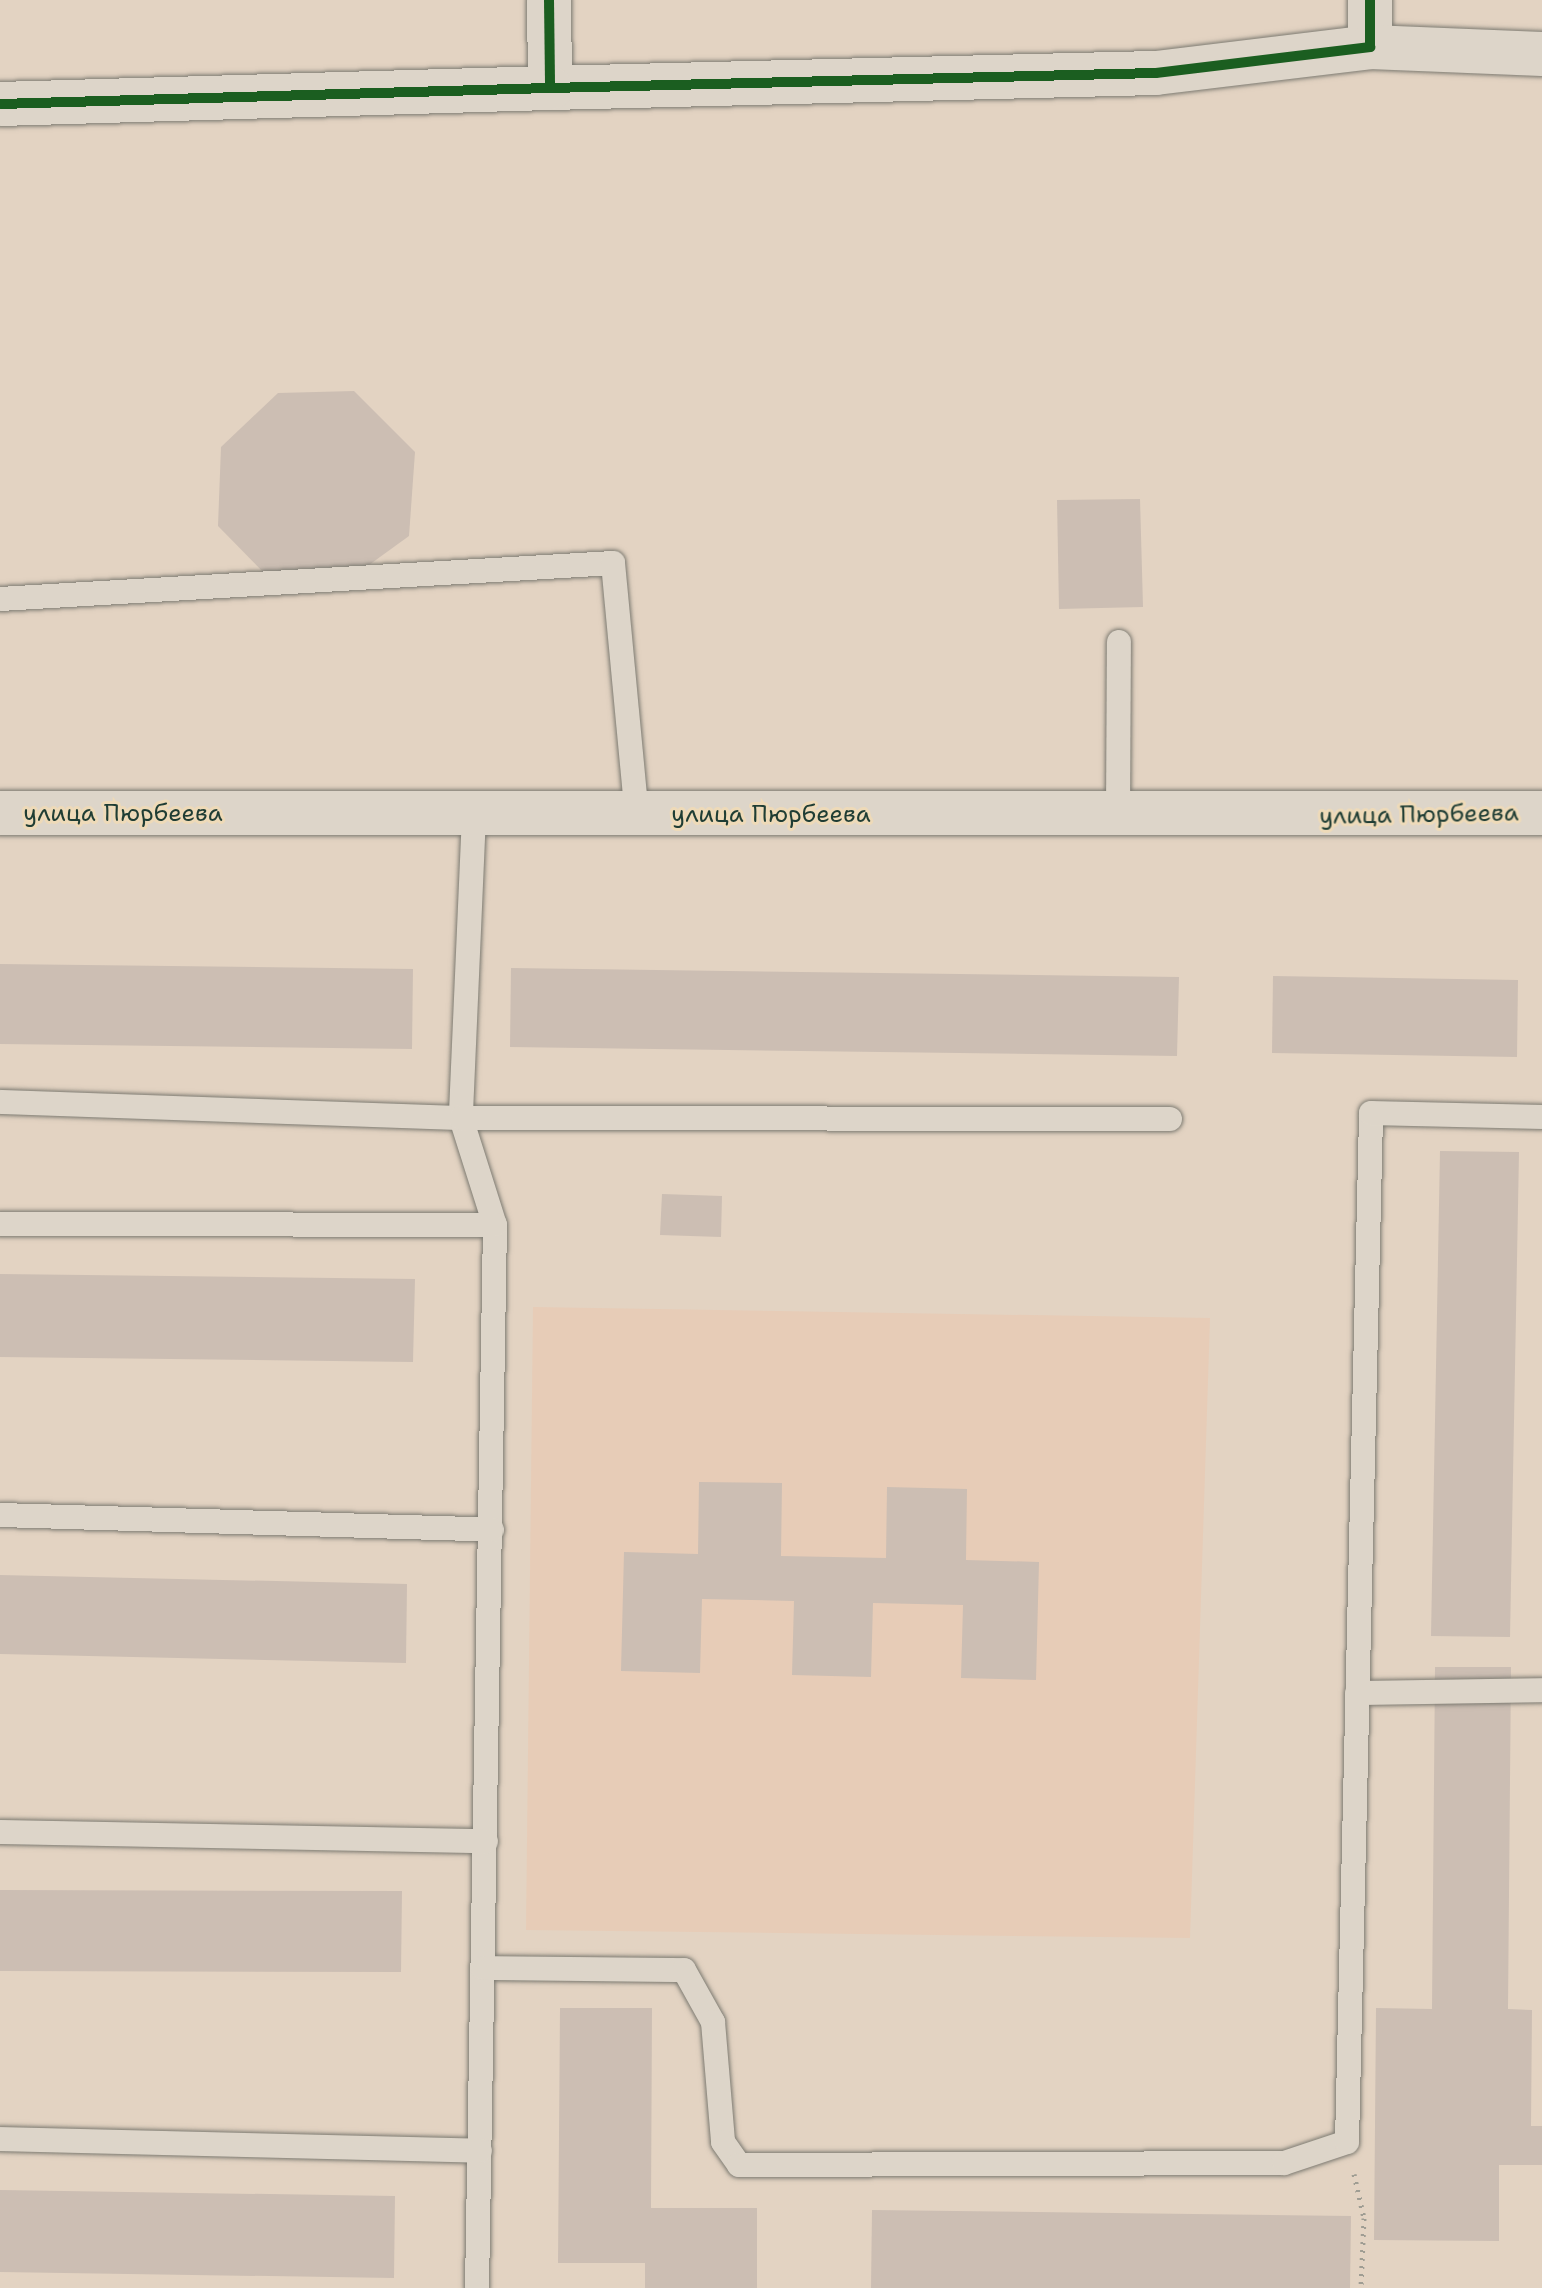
<!DOCTYPE html>
<html>
<head>
<meta charset="utf-8">
<style>
  body { margin:0 }
  #map { position:relative; width:1542px; height:2288px; overflow:hidden; background:#e3d3c2; font-family:"Shantell Sans",sans-serif }
  div>[style] { position:absolute }
  .built>* { inset:0; background:#e7ccb7 }
  .building>* { inset:0; background:#ccbeb3 }
  .path>* { height:5px; margin-top:-2.5px; transform-origin:0; background:repeating-linear-gradient(90deg,#9f9d93 0 2px,transparent 0 8px) }
  .roads { filter:drop-shadow(0 0 2px #7d7b72) drop-shadow(0 0 2px #7d7b72) }
  .lane>* { height:24px; margin:-12px; padding:0 12px; transform-origin:12px; border-radius:12px; background:#ddd5c9 }
  .street>* { height:44px; margin:-22px; padding:0 22px; transform-origin:22px; border-radius:22px; background:#ddd5c9 }
  .secondary>* { height:44px; margin:-22px; padding:0 22px; transform-origin:22px; border-radius:22px; background:#ddd5c9 }
  .cycleway>* { height:10px; margin:-5px; padding:0 5px; transform-origin:5px; border-radius:5px; background:#1b5e20 }
  span { translate:-50% -50%; white-space:nowrap; text-align:center; line-height:1.15; -webkit-text-stroke:6px #eedab8; paint-order:stroke }
  .street-label { font-size:24px; color:#1f3d34 }
</style>
</head>
<body>
<div id="map">
  <div class="built">
    <div style="clip-path:polygon(533px 1307px,1210px 1318px,1190px 1938px,526px 1930px)"></div>
  </div>
  <div class="building">
    <div style="clip-path:polygon(354px 391px,415px 452px,409px 536px,351px 578px,269px 578px,218px 526px,221px 447px,278px 393px)"></div>
    <div style="clip-path:polygon(1140px 499px,1143px 607px,1059px 609px,1057px 500px)"></div>
    <div style="clip-path:polygon(0 964px,413px 969px,412px 1049px,0 1044px)"></div>
    <div style="clip-path:polygon(511px 968px,1179px 977px,1177px 1056px,510px 1047px)"></div>
    <div style="clip-path:polygon(1273px 976px,1518px 980px,1517px 1057px,1272px 1053px)"></div>
    <div style="clip-path:polygon(1440px 1151px,1519px 1152px,1510px 1637px,1431px 1636px)"></div>
    <div style="clip-path:polygon(662px 1194px,722px 1196px,721px 1237px,660px 1235px)"></div>
    <div style="clip-path:polygon(0 1274px,415px 1279px,413px 1362px,0 1357px)"></div>
    <div style="clip-path:polygon(699px 1482px,782px 1483px,781px 1556px,886px 1558px,887px 1487px,967px 1489px,966px 1560px,1039px 1562px,1036px 1680px,961px 1678px,963px 1605px,873px 1603px,871px 1677px,792px 1675px,794px 1601px,702px 1599px,700px 1673px,621px 1671px,624px 1552px,698px 1554px)"></div>
    <div style="clip-path:polygon(0 1575px,407px 1584px,406px 1663px,0 1654px)"></div>
    <div style="clip-path:polygon(1435px 1667px,1511px 1667px,1508px 2009px,1532px 2010px,1531px 2126px,1542px 2126px,1542px 2165px,1499px 2165px,1499px 2241px,1374px 2240px,1376px 2008px,1432px 2009px)"></div>
    <div style="clip-path:polygon(0 1890px,402px 1891px,401px 1972px,0 1971px)"></div>
    <div style="clip-path:polygon(560px 2008px,652px 2008px,651px 2208px,757px 2208px,757px 2288px,645px 2288px,645px 2263px,558px 2263px)"></div>
    <div style="clip-path:polygon(0 2190px,395px 2196px,394px 2278px,0 2272px)"></div>
    <div style="clip-path:polygon(872px 2210px,1351px 2216px,1350px 2288px,871px 2288px)"></div>
  </div>
  <div class="path">
    <div style="left:1354px;top:2174px;width:45px;rotate:77.2deg"></div>
    <div style="left:1364px;top:2218px;width:70px;rotate:92.5deg"></div>
  </div>
  <div class="roads">
    <div class="lane">
      <div style="left:0;top:599px;width:614px;rotate:-3.36deg"></div>
      <div style="left:613px;top:563px;width:253px;rotate:84.6deg"></div>
      <div style="left:474px;top:815px;width:303px;rotate:92.5deg"></div>
      <div style="left:461px;top:1118px;width:112px;rotate:72.4deg"></div>
      <div style="left:495px;top:1225px;width:1063px;rotate:90.97deg"></div>
      <div style="left:1118px;top:816px;width:174px;rotate:-89.7deg"></div>
      <div style="left:0;top:1102px;width:461px;rotate:2deg"></div>
      <div style="left:461px;top:1118px;width:709px;rotate:0.08deg"></div>
      <div style="left:0;top:1224px;width:495px;rotate:0.1deg"></div>
      <div style="left:0;top:1515px;width:492px;rotate:1.7deg"></div>
      <div style="left:1357px;top:1693px;width:185px;rotate:-0.9deg"></div>
      <div style="left:0;top:1832px;width:486px;rotate:1.1deg"></div>
      <div style="left:483px;top:1968px;width:201px;rotate:0.6deg"></div>
      <div style="left:684px;top:1970px;width:60px;rotate:60.9deg"></div>
      <div style="left:713px;top:2022px;width:120px;rotate:85.2deg"></div>
      <div style="left:723px;top:2142px;width:28px;rotate:55deg"></div>
      <div style="left:739px;top:2165px;width:545px;rotate:-0.21deg"></div>
      <div style="left:1284px;top:2163px;width:66px;rotate:-18.4deg"></div>
      <div style="left:1347px;top:2142px;width:1029px;rotate:-88.66deg"></div>
      <div style="left:1371px;top:1113px;width:171px;rotate:1.3deg"></div>
      <div style="left:0;top:2139px;width:480px;rotate:1.4deg"></div>
    </div>
    <div class="street">
      <div style="left:549px;top:0;width:88px;rotate:89.3deg"></div>
      <div style="left:550px;top:88px;width:606px;rotate:-1.42deg"></div>
      <div style="left:1156px;top:73px;width:216px;rotate:-6.9deg"></div>
      <div style="left:1370px;top:47px;width:47px;rotate:-90deg"></div>
      <div style="left:1370px;top:47px;width:172px;rotate:2.3deg"></div>
      <div style="left:0;top:104px;width:550px;rotate:-1.67deg"></div>
    </div>
    <div class="secondary">
      <div style="left:0;top:813px;width:1542px"></div>
    </div>
  </div>
  <div class="cycleway">
    <div style="left:549px;top:0;width:88px;rotate:89.3deg"></div>
    <div style="left:550px;top:88px;width:606px;rotate:-1.42deg"></div>
    <div style="left:1156px;top:73px;width:216px;rotate:-6.9deg"></div>
    <div style="left:1370px;top:47px;width:47px;rotate:-90deg"></div>
    <div style="left:0;top:104px;width:550px;rotate:-1.67deg"></div>
  </div>
  <div class="street-label">
    <span style="left:123px;top:814px">улица Пюрбеева</span>
    <span style="left:771px;top:815px">улица Пюрбеева</span>
    <span style="left:1419px;top:815px;rotate:-1deg">улица Пюрбеева</span>
  </div>
</div>
</body>
</html>
